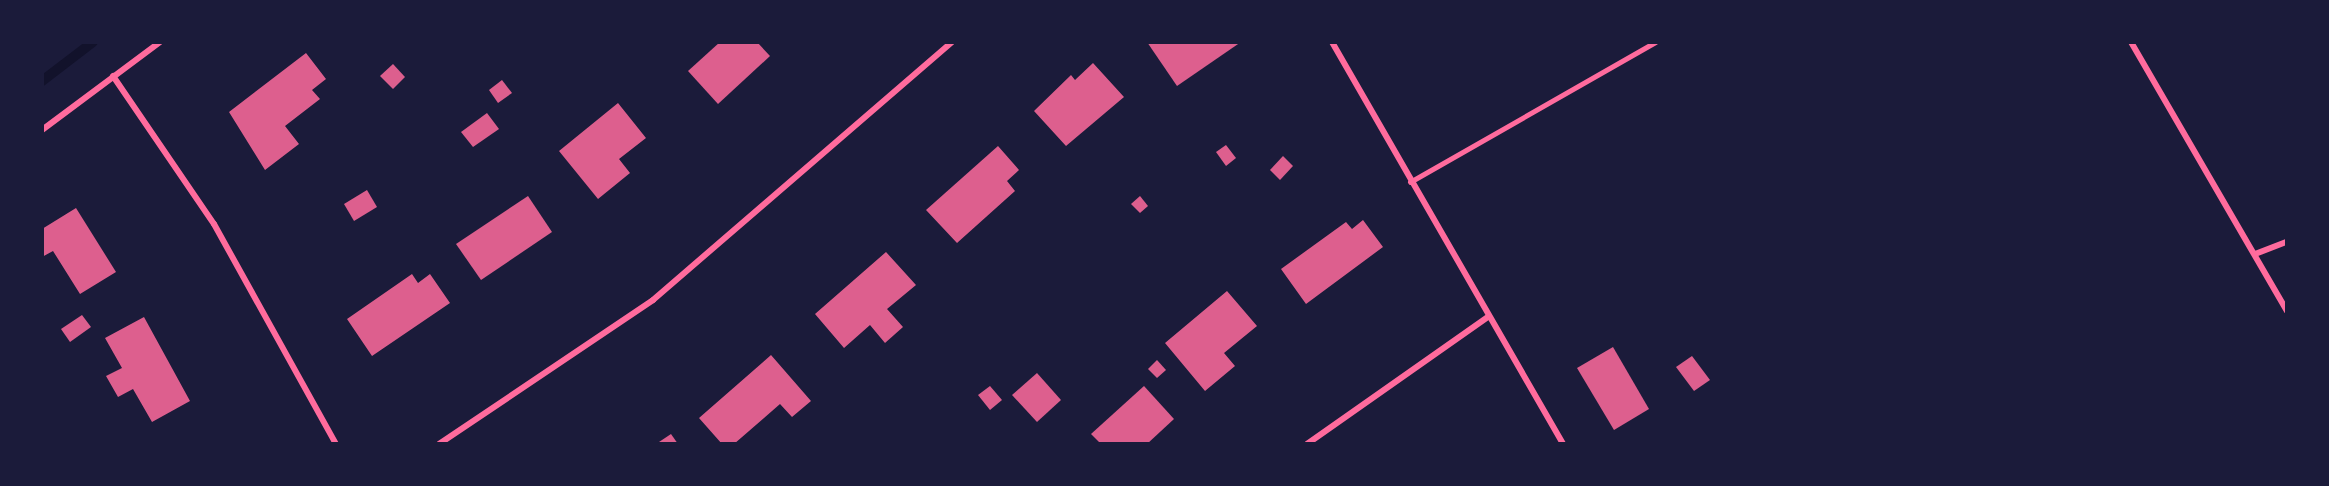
<!DOCTYPE html>
<html>
<head>
<meta charset="utf-8">
<style>
  body { margin:0 }
  #map { position:relative; width:2329px; height:486px; overflow:hidden; background:#1b1b3a; font-family:Rubik,sans-serif }
  div>[style] { position:absolute }
  .stream>* { height:10px; margin:-5px; padding:0 5px; transform-origin:5px; border-radius:5px; background:#12122b }
  .building>* { inset:0; background:#dd5f8e }
  .service>* { height:4.5px; margin:-2.25px; padding:0 2.25px; transform-origin:2.25px; border-radius:2.25px; background:#ff6b9d }
  .minor>* { height:6px; margin:-3px; padding:0 3px; transform-origin:3px; border-radius:3px; background:#ff6b9d }
  span { translate:-50% -50%; white-space:nowrap; text-align:center; line-height:1.15; -webkit-text-stroke:5px #1b1b3a; paint-order:stroke }
  .frame { position:absolute; inset:0; border:44px solid #1b1b3a; pointer-events:none }
</style>
</head>
<body>
<div id="map">
  <div class="stream">
    <div style="left:42px;top:81px;width:64px;rotate:-37.4deg"></div>
  </div>
  <div class="building">
    <div style="clip-path:polygon(720px 42px,757px 42px,770px 56px,718px 104px,688px 71px)"></div>
    <div style="clip-path:polygon(1147px 42px,1241px 42px,1177px 86px)"></div>
    <div style="clip-path:polygon(306px 53px,326px 79px,312px 90px,320px 99px,285px 126px,299px 144px,265px 170px,229px 112px)"></div>
    <div style="clip-path:polygon(1093px 63px,1124px 97px,1066px 146px,1034px 111px,1071px 75px,1075px 80px)"></div>
    <div style="clip-path:polygon(393px 64px,405px 77px,393px 89px,380px 76px)"></div>
    <div style="clip-path:polygon(502px 80px,512px 93px,498px 103px,489px 90px)"></div>
    <div style="clip-path:polygon(618px 103px,646px 138px,619px 159px,630px 173px,598px 199px,559px 151px)"></div>
    <div style="clip-path:polygon(487px 113px,499px 129px,473px 147px,461px 132px)"></div>
    <div style="clip-path:polygon(1226px 145px,1236px 158px,1226px 166px,1216px 152px)"></div>
    <div style="clip-path:polygon(998px 146px,1019px 170px,1007px 181px,1015px 191px,957px 243px,926px 210px)"></div>
    <div style="clip-path:polygon(1283px 156px,1293px 166px,1280px 180px,1270px 170px)"></div>
    <div style="clip-path:polygon(367px 190px,377px 207px,354px 221px,344px 204px)"></div>
    <div style="clip-path:polygon(528px 196px,552px 232px,481px 280px,456px 244px)"></div>
    <div style="clip-path:polygon(1140px 196px,1148px 206px,1140px 213px,1131px 204px)"></div>
    <div style="clip-path:polygon(76px 208px,116px 272px,80px 294px,53px 251px,42px 257px,42px 229px)"></div>
    <div style="clip-path:polygon(1363px 220px,1383px 247px,1306px 304px,1281px 269px,1346px 222px,1352px 229px)"></div>
    <div style="clip-path:polygon(886px 252px,916px 285px,887px 309px,903px 327px,885px 343px,870px 325px,844px 348px,815px 314px)"></div>
    <div style="clip-path:polygon(412px 274px,418px 283px,430px 274px,450px 303px,372px 356px,347px 319px)"></div>
    <div style="clip-path:polygon(1227px 291px,1257px 326px,1224px 353px,1235px 366px,1205px 391px,1165px 343px)"></div>
    <div style="clip-path:polygon(82px 315px,91px 327px,70px 342px,61px 329px)"></div>
    <div style="clip-path:polygon(144px 317px,190px 401px,152px 422px,133px 389px,118px 397px,106px 376px,122px 368px,105px 338px)"></div>
    <div style="clip-path:polygon(1613px 347px,1649px 409px,1614px 430px,1577px 368px)"></div>
    <div style="clip-path:polygon(771px 355px,811px 401px,792px 417px,780px 404px,734px 444px,722px 444px,699px 418px)"></div>
    <div style="clip-path:polygon(1692px 356px,1710px 380px,1694px 391px,1676px 367px)"></div>
    <div style="clip-path:polygon(1157px 360px,1166px 370px,1157px 378px,1148px 369px)"></div>
    <div style="clip-path:polygon(1037px 373px,1061px 400px,1037px 422px,1012px 395px)"></div>
    <div style="clip-path:polygon(990px 386px,1002px 400px,990px 410px,978px 395px)"></div>
    <div style="clip-path:polygon(1144px 386px,1174px 419px,1147px 444px,1101px 444px,1091px 434px)"></div>
    <div style="clip-path:polygon(671px 434px,678px 444px,656px 444px)"></div>
  </div>
  <div class="service">
    <div style="left:1410px;top:182px;width:282px;rotate:-29.7deg"></div>
  </div>
  <div class="minor">
    <div style="left:1332px;top:42px;width:464px;rotate:60.1deg"></div>
    <div style="left:2131px;top:42px;width:311px;rotate:59.9deg"></div>
    <div style="left:113px;top:76px;width:179px;rotate:55.7deg"></div>
    <div style="left:214px;top:224px;width:252px;rotate:61deg"></div>
    <div style="left:42px;top:130px;width:147px;rotate:-36.7deg"></div>
    <div style="left:2255px;top:254px;width:34px;rotate:-21deg"></div>
    <div style="left:439px;top:444px;width:258px;rotate:-33.9deg"></div>
    <div style="left:653px;top:300px;width:395px;rotate:-40.8deg"></div>
    <div style="left:1307px;top:444px;width:221px;rotate:-35.1deg"></div>
  </div>
  <div class="frame"></div>
</div>
</body>
</html>
